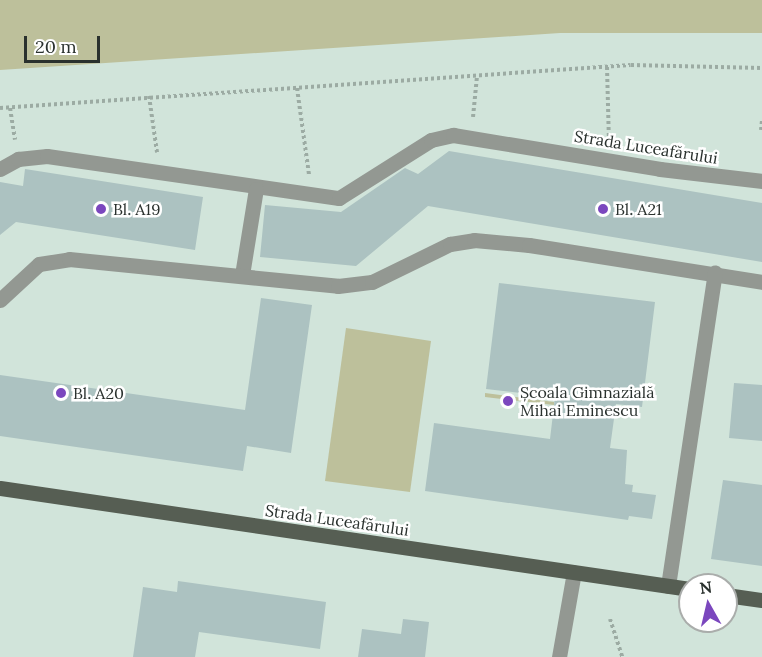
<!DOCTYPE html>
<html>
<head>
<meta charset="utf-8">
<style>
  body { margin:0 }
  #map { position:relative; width:762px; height:657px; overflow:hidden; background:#d1e4da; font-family:Lora,serif }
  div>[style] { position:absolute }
  .green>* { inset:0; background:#bdc09b }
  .building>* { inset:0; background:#acc2c1 }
  .path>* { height:4px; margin-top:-2px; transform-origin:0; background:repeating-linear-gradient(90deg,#9caba3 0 3px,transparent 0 6px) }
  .minor>* { height:15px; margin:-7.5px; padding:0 7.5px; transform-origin:7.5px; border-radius:7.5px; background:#939892 }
  .major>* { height:15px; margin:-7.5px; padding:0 7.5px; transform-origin:7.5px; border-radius:7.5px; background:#565e53 }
  .dots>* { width:16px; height:16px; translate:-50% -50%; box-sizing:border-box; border:3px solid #fff; border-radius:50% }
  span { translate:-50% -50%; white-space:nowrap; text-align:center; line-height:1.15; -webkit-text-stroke:5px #fff; paint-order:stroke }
  .street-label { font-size:16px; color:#2a312e }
  .poi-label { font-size:16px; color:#2a312e }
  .left { translate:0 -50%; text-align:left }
  .north { position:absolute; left:678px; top:573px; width:60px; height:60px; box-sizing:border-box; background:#fff; border:2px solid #aaadab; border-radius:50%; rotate:352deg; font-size:16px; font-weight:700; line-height:24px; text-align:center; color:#2a312e }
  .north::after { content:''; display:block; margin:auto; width:21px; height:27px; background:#7b47be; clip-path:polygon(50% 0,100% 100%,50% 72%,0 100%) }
  .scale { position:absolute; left:24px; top:36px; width:76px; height:27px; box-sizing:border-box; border:3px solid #2a312e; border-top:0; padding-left:8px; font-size:18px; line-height:21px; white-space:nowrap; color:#2a312e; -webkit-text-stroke:4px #fff; paint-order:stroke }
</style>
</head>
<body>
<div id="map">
  <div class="green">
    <div style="clip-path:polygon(0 0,762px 0,762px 33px,560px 33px,0 70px)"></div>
    <div style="clip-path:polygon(346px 328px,431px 341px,410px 492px,325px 481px)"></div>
    <div style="clip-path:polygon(485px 393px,554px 402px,554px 405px,485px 397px)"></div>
  </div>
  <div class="building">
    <div style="clip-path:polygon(449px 151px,762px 203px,762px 262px,428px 206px,356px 266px,260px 257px,265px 205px,341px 212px,405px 168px,418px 174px)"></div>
    <div style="clip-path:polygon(25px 169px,203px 197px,195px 250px,16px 222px,0 235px,0 182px,23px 186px)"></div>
    <div style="clip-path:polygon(499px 283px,655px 302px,642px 407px,616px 404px,610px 448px,627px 450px,625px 484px,633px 485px,632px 492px,656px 495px,652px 519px,629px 516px,628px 520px,425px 491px,434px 423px,550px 439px,555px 397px,486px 389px)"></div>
    <div style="clip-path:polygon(261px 298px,312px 305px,291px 453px,247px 446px,243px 471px,0 436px,0 375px,245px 410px)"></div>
    <div style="clip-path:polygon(734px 383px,762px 385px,762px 441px,729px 438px)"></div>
    <div style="clip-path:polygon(723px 480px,762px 485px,762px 566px,711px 559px)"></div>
    <div style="clip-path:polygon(178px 581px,326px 602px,320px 649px,199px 632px,195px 657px,133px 657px,143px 587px,177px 592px)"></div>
    <div style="clip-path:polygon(403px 619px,429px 622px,425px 657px,358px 657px,362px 629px,401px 634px)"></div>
  </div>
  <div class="path">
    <div style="left:607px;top:67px;width:74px;rotate:88.5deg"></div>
    <div style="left:297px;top:88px;width:87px;rotate:82.1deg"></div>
    <div style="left:149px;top:96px;width:57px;rotate:81.9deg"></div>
    <div style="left:0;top:108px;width:632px;rotate:-3.9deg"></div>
    <div style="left:631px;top:65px;width:131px;rotate:1.3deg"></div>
    <div style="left:10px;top:108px;width:32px;rotate:81deg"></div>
    <div style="left:473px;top:117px;width:41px;rotate:-84.4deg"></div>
    <div style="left:761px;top:130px;width:10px;rotate:-84deg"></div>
    <div style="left:610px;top:619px;width:40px;rotate:72deg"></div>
  </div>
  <div class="minor">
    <div style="left:0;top:169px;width:21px;rotate:-29deg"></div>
    <div style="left:18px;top:159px;width:29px;rotate:-6deg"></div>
    <div style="left:47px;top:156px;width:295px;rotate:8.2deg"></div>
    <div style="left:339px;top:198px;width:109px;rotate:-32.2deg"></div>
    <div style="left:431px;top:140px;width:23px;rotate:-13deg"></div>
    <div style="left:453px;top:135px;width:210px;rotate:9.3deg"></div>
    <div style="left:660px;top:169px;width:103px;rotate:6.7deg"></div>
    <div style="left:242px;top:275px;width:87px;rotate:-80.8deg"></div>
    <div style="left:0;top:300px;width:53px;rotate:-42.7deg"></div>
    <div style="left:39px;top:264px;width:30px;rotate:-9deg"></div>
    <div style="left:69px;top:259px;width:270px;rotate:5.7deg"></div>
    <div style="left:338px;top:286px;width:34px;rotate:-7deg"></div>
    <div style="left:372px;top:282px;width:87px;rotate:-26deg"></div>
    <div style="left:450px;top:244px;width:24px;rotate:-9deg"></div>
    <div style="left:474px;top:240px;width:55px;rotate:5.2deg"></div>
    <div style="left:529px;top:245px;width:236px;rotate:9deg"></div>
    <div style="left:668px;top:586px;width:317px;rotate:-81.5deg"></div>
    <div style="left:559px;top:657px;width:86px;rotate:-80deg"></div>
  </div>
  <div class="major">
    <div style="left:0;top:488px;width:697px;rotate:8.33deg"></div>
    <div style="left:726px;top:595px;width:36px;rotate:8deg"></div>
  </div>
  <div class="dots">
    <div style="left:101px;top:209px;background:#7b47be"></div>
    <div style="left:603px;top:209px;background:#7b47be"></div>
    <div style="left:61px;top:393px;background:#7b47be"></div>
    <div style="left:508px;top:401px;background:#7b47be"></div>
  </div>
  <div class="street-label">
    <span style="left:646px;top:147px;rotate:9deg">Strada Luceafărului</span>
    <span style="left:337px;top:520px;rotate:8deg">Strada Luceafărului</span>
  </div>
  <div class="poi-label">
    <span class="left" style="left:113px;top:209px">Bl. A19</span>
    <span class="left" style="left:615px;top:209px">Bl. A21</span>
    <span class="left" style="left:520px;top:401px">Școala Gimnazială<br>Mihai Eminescu</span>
    <span class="left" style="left:73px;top:393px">Bl. A20</span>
  </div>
  <div class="north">N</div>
  <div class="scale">20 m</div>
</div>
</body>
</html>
